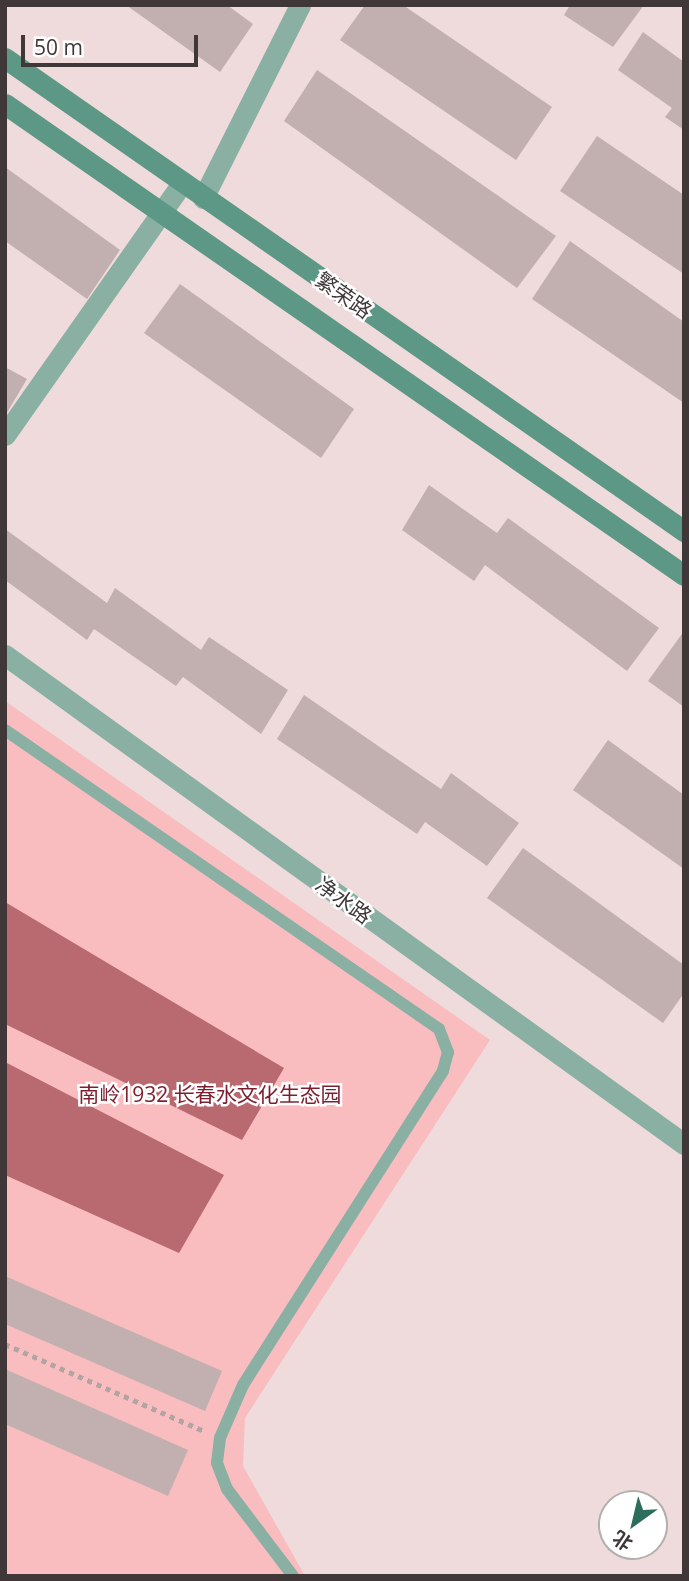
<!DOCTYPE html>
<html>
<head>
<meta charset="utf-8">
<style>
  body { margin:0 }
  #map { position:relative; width:689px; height:1581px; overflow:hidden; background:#efdbdb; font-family:"Open Sans","Noto Sans SC",sans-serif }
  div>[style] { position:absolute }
  .green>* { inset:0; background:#fabdbf }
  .water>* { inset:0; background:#b86a70 }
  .building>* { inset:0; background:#c2afaf }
  .path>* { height:4.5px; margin-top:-2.25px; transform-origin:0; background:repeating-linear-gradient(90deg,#b3a3a3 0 5px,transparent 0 10px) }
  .lane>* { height:12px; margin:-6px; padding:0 6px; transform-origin:6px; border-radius:6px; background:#8ab0a4 }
  .street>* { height:21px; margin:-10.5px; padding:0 10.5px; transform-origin:10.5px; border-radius:10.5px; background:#8ab0a4 }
  .secondary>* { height:21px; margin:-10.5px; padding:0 10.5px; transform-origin:10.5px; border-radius:10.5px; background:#5d9886 }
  span { translate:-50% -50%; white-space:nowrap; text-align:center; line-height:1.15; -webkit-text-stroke:5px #fff; paint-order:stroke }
  .street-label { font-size:21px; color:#403838 }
  .park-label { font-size:21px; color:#7d1e2f }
  .frame { position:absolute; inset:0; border:7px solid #403838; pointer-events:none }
  .north { position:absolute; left:598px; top:1490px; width:70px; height:70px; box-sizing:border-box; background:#fff; border:2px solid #b3afaf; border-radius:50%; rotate:214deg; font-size:19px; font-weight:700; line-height:28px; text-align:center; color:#403838 }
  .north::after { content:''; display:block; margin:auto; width:24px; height:32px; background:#2c6d5c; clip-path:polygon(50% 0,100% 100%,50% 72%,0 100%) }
  .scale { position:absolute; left:21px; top:35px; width:177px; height:32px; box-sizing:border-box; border:4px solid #403838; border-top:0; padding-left:9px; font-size:21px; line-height:24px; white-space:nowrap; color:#403838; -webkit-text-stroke:5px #fff; paint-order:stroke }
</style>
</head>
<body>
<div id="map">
  <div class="green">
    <div style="clip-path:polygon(5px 701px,490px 1040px,245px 1418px,243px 1466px,305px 1576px,5px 1576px)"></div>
  </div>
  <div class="water">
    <div style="clip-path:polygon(5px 902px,284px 1068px,242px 1140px,5px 1024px)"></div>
    <div style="clip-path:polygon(5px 1062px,224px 1175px,179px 1253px,5px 1175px)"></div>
  </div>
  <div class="building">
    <div style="clip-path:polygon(126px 5px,227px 5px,253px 24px,220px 72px)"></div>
    <div style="clip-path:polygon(365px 5px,403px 5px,552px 107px,516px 160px,340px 40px)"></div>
    <div style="clip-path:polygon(570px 5px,644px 5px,613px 47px,564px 15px)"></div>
    <div style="clip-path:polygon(643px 32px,684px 62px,684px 130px,665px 117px,672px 108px,618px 70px)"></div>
    <div style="clip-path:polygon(317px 70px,556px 236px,517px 288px,284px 121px)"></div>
    <div style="clip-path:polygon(597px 136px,684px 195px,684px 274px,560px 191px)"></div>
    <div style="clip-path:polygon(5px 167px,120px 250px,87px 299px,5px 241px)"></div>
    <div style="clip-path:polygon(570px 241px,684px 322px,684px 403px,532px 299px)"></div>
    <div style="clip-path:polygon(180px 284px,354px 409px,321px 458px,144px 333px)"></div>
    <div style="clip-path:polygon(5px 367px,27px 379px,5px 416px)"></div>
    <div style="clip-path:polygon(429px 485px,497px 533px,508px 518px,659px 628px,627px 671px,485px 565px,474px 581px,402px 530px)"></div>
    <div style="clip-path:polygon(5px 529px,107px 603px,115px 588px,201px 650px,209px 637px,288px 690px,261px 734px,183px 677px,176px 686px,94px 629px,87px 640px,5px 580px)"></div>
    <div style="clip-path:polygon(684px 631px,684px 707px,648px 681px)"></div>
    <div style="clip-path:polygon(304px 695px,441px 789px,451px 773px,519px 823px,487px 866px,425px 822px,417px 834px,277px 739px)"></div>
    <div style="clip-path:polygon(608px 740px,684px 795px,684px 869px,573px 790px)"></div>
    <div style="clip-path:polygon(523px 848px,684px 965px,684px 993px,663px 1023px,487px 898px)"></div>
    <div style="clip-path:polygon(5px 1276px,222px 1371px,205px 1411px,5px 1324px)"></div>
    <div style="clip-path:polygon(5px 1369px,188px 1450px,168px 1496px,5px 1424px)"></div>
  </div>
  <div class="path">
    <div style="left:5px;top:1344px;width:219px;rotate:23.6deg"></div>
  </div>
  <div class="lane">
    <div style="left:5px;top:730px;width:527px;rotate:34.56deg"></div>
    <div style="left:439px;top:1029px;width:25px;rotate:69deg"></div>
    <div style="left:448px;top:1052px;width:20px;rotate:105deg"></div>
    <div style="left:443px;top:1071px;width:372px;rotate:122.5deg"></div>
    <div style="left:243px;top:1385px;width:58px;rotate:113.5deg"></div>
    <div style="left:220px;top:1438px;width:25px;rotate:97deg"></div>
    <div style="left:217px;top:1463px;width:28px;rotate:69deg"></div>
    <div style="left:227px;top:1489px;width:109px;rotate:52.8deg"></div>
  </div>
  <div class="street">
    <div style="left:203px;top:198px;width:216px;rotate:-63.3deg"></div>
    <div style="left:5px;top:435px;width:308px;rotate:-54.9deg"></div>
    <div style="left:5px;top:655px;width:837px;rotate:35.76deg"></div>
  </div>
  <div class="secondary">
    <div style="left:5px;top:58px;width:828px;rotate:34.86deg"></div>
    <div style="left:5px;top:104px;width:826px;rotate:34.75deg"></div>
  </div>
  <div class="street-label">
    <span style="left:344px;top:295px;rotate:35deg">繁荣路</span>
    <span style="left:344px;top:900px;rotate:36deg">净水路</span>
  </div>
  <div class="park-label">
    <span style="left:210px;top:1094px">南岭1932 长春水文化生态园</span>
  </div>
  <div class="frame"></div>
  <div class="north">北</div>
  <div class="scale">50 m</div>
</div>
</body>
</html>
